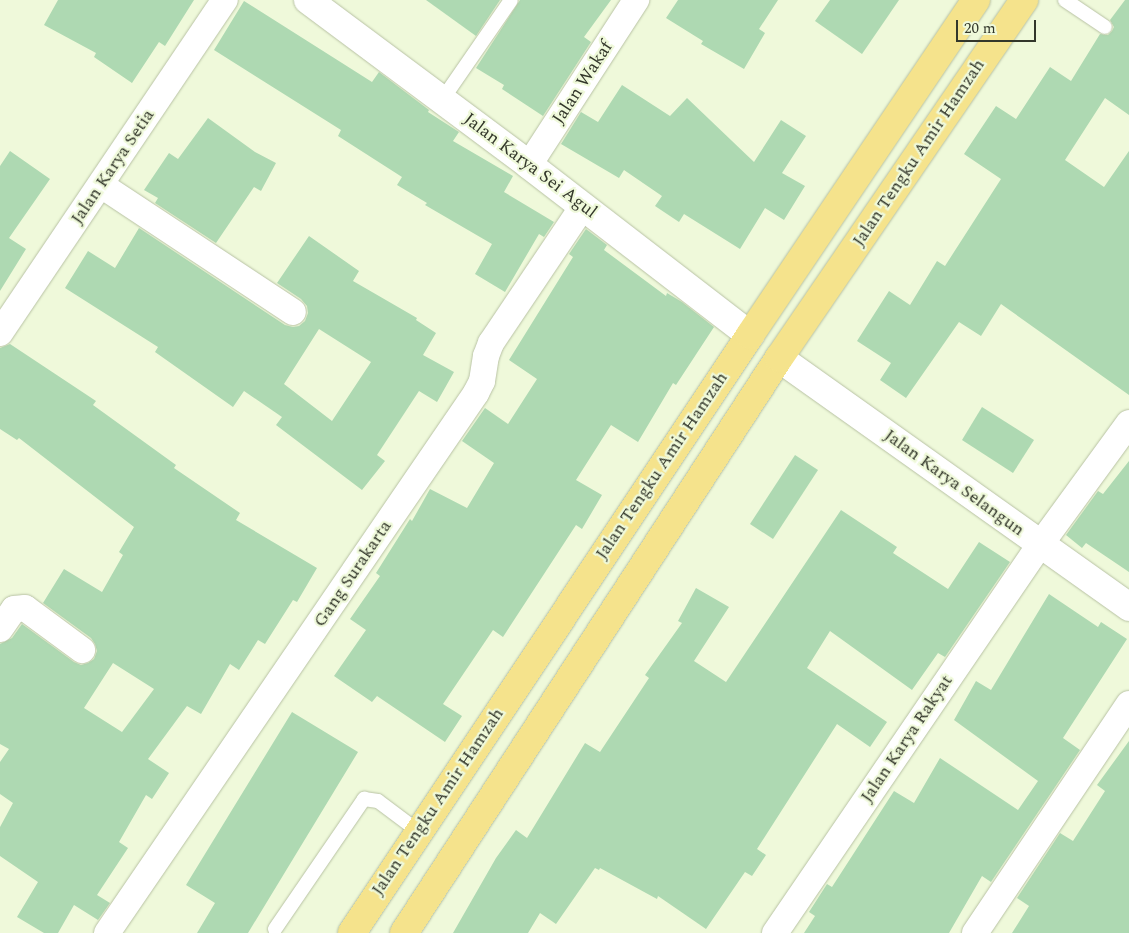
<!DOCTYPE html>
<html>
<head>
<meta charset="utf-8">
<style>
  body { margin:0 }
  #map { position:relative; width:1129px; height:933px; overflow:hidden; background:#eff9da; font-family:Spectral,serif }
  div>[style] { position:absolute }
  .building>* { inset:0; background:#aed9b2 }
  .roads { filter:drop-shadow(0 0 1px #b8c2a4) drop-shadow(0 0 1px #b8c2a4) }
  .service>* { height:14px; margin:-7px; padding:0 7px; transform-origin:7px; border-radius:7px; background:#fff }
  .minor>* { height:26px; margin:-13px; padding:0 13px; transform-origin:13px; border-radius:13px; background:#fff }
  .tertiary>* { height:28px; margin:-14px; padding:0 14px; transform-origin:14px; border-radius:14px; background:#fff }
  .secondary>* { height:28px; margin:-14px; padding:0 14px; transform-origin:14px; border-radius:14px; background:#fff }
  .primary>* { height:28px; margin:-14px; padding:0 14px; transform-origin:14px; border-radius:14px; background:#f5e38c }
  span { translate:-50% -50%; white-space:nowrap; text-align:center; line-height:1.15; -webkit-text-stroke:4.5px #eff9da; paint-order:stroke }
  .street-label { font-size:18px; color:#33372b }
  .scale { position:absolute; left:956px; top:20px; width:80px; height:22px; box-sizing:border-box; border:2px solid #33372b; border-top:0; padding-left:6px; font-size:15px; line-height:18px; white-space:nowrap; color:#33372b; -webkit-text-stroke:4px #eff9da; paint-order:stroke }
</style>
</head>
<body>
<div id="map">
  <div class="building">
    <div style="clip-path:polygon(58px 0,194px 0,165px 46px,159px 42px,132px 83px,94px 57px,96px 53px,44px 25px)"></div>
    <div style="clip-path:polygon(426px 0,500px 0,476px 36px)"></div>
    <div style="clip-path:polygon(520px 0,611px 0,584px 37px,591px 42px,543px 116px,502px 89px,504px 85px,476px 68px)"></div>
    <div style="clip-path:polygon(678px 0,778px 0,759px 29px,765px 33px,744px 69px,701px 44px,703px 41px,666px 18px)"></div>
    <div style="clip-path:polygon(830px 0,899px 0,862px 54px,815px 21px)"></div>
    <div style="clip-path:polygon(1125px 0,1129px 0,1129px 115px,1105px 98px,1065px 160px,1104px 187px,1129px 151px,1129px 395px,1001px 304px,981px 336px,959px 322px,906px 398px,880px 380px,891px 363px,857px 341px,889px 291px,910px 305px,937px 261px,945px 266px,1001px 179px,964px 154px,996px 106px,1016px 119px,1050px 67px,1071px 81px,1100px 34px,1108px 35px,1112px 31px,1114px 27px,1110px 20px)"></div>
    <div style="clip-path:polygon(244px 1px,372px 82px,379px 72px,429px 110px,428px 112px,459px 132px,453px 141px,513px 176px,504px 192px,554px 222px,544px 237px,539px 234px,505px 292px,475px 274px,492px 244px,425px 205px,427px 203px,397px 185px,402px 177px,338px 136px,341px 130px,214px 50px)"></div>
    <div style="clip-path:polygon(622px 85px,670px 116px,687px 98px,754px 162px,781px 120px,806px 136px,782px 173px,805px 186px,784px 220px,765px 208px,740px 249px,684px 214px,679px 222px,655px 206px,662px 196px,624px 170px,619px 178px,561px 144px,581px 112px,598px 122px)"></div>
    <div style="clip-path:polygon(208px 118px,255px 152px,276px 163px,261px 191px,254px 187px,216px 243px,155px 203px,158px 198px,144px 190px,169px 153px,178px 159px)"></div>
    <div style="clip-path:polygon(10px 151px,50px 179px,9px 238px,26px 249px,0 291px,0 166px)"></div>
    <div style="clip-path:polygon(evenodd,139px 228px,285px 325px,293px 327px,299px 326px,305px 321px,308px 313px,307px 306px,301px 299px,277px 283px,309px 236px,359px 271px,353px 281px,417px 318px,416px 320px,436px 333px,423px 355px,454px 372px,437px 402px,419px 391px,377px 455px,385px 461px,362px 490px,276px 425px,282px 417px,244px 391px,233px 407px,155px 352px,158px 347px,65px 288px,88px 251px,115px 268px,139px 228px,319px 329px,371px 362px,332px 421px,284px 384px,319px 329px)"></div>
    <div style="clip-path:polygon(586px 229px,607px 245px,604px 250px,666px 296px,667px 293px,682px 302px,714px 327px,676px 385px,673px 383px,638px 442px,611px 425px,576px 480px,602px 495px,582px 529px,576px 525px,503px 637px,493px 630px,443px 704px,462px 716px,445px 742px,377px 696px,372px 702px,334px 676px,366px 630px,350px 619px,380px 576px,376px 573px,410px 519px,412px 521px,430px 489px,467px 508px,494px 463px,462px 441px,485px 408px,508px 424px,537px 379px,509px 360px,573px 257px,569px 254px)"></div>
    <div style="clip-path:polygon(evenodd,10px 344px,96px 401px,93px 405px,176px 465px,174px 468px,240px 513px,236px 520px,317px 568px,297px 602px,293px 600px,265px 644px,258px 640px,239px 670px,230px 664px,201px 714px,187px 706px,148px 759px,169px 773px,152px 799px,146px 795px,119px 842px,128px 848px,97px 895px,110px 903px,98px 920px,74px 905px,58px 933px,44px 933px,17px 917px,38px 882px,0 856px,0 827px,13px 803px,0 794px,0 762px,9px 749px,0 744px,0 644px,12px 638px,22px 624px,74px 662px,81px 665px,88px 663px,94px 659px,97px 651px,95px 644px,91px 638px,43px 603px,64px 569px,102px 592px,123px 555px,119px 552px,134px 527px,19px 438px,17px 440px,0 429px,0 348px,10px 344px,113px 663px,154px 689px,122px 732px,84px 708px,113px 663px)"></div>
    <div style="clip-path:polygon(982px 407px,1034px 440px,1013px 473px,962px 440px)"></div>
    <div style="clip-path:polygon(795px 455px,818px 470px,773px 539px,750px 524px)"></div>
    <div style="clip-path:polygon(1129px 461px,1129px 572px,1086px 543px,1082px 548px,1066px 535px,1098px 491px,1103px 494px)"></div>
    <div style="clip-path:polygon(841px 510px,897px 547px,893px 553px,948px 589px,979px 542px,1010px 562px,945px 657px,938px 653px,912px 690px,830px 631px,807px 668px,887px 722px,870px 747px,837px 724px,757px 849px,766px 855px,752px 876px,745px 872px,706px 929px,658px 896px,657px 899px,600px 868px,599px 870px,595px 868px,556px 924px,540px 913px,528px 933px,453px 933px,496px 858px,516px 830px,527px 838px,585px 743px,600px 752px,649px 678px,645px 675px,682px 623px,678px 621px,696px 588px,729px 607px,694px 661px,726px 682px)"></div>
    <div style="clip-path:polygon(1049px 594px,1098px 627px,1101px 622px,1127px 639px,1063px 738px,1080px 750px,991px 882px,982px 876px,949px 933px,804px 933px,815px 916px,809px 912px,827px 884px,832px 887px,894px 791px,914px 803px,940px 758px,1018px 810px,1038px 781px,954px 720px,976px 681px,991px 690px)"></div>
    <div style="clip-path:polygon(292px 712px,358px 752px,248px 933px,197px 933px,215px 903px,186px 885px)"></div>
    <div style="clip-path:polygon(1129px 741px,1129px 933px,1012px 933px,1029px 906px,1017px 898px,1060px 833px,1073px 841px,1105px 791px,1097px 785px)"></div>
  </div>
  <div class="roads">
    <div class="service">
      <div style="left:1065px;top:0;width:48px;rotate:34deg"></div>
      <div style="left:442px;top:100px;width:121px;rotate:-55.4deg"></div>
      <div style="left:275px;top:929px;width:158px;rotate:-55.6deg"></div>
      <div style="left:364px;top:799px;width:14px;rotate:8deg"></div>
      <div style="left:378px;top:801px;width:50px;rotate:36.9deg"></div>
    </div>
    <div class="minor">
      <div style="left:529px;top:165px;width:197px;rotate:-57deg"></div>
      <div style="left:101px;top:185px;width:230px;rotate:33.5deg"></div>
      <div style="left:0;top:333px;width:402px;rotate:-56deg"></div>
      <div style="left:0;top:629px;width:24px;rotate:-55deg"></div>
      <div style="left:14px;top:609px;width:11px;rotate:-5deg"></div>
      <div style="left:25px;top:608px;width:71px;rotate:36.4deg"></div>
      <div style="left:107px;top:933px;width:654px;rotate:-55.65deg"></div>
      <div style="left:476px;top:393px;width:13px;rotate:-63deg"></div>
      <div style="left:482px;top:381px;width:25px;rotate:-81deg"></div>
      <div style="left:486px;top:356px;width:14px;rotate:-69deg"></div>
      <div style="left:491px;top:343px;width:165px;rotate:-56.1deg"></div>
      <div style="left:775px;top:933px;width:470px;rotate:-55.7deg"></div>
      <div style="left:1040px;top:545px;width:151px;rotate:-53.9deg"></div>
      <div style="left:975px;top:933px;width:276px;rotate:-56.1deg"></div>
    </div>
    <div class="tertiary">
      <div style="left:779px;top:358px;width:430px;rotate:35.4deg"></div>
    </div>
    <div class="secondary">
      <div style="left:308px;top:0;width:276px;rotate:36.7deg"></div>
      <div style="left:529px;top:165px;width:279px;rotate:37.6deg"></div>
    </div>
    <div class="primary">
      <div style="left:352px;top:933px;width:718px;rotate:-56.35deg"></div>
      <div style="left:750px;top:335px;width:404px;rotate:-56deg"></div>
      <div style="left:404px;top:933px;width:686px;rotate:-56.89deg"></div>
      <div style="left:779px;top:358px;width:434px;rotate:-55.6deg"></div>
    </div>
  </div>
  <div class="street-label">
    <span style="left:583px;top:83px;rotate:-57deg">Jalan Wakaf</span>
    <span style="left:919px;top:153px;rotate:-56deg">Jalan Tengku Amir Hamzah</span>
    <span style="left:530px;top:166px;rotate:37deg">Jalan Karya Sei Agul</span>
    <span style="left:113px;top:167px;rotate:-56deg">Jalan Karya Setia</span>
    <span style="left:662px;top:466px;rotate:-56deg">Jalan Tengku Amir Hamzah</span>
    <span style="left:954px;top:483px;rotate:36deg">Jalan Karya Selangun</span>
    <span style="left:353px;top:574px;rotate:-56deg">Gang Surakarta</span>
    <span style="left:907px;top:739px;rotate:-56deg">Jalan Karya Rakyat</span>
    <span style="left:438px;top:802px;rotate:-56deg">Jalan Tengku Amir Hamzah</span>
  </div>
  <div class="scale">20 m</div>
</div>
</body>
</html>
